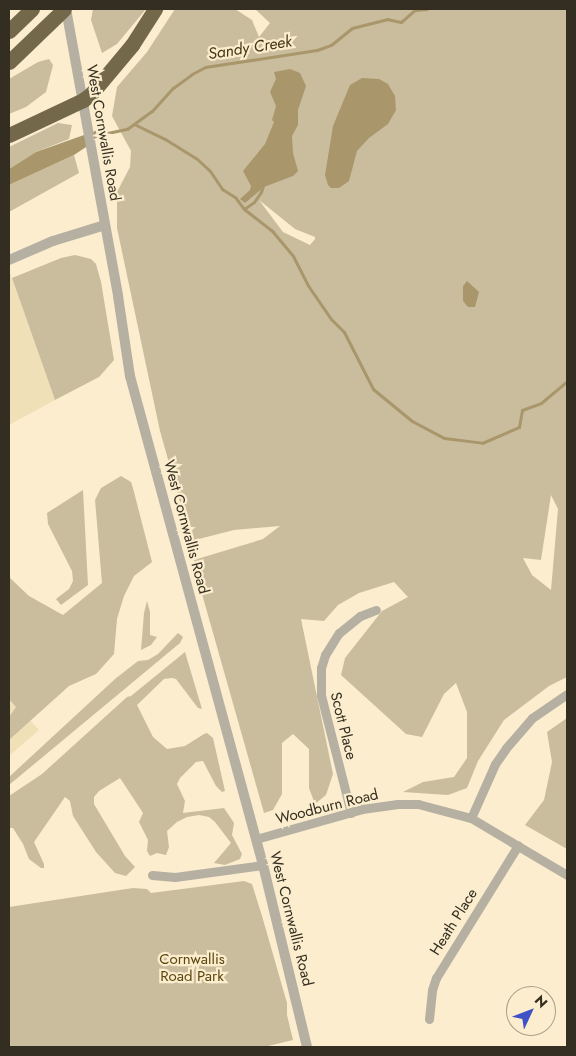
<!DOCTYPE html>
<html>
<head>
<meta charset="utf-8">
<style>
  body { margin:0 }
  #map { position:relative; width:576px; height:1056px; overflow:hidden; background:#fbedcd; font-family:Jost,sans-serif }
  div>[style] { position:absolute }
  .built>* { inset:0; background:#f0e0b8 }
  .green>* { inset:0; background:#cabd9e }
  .water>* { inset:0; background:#a9976b }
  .stream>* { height:3px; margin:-1.5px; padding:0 1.5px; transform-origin:1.5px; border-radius:1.5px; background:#a9976b }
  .minor>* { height:9px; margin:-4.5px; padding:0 4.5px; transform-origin:4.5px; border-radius:4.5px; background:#b5b0a2 }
  .tertiary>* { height:10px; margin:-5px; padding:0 5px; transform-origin:5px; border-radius:5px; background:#b5b0a2 }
  .motorway>* { height:15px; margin:-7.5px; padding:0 7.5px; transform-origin:7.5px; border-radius:7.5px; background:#74684b }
  span { translate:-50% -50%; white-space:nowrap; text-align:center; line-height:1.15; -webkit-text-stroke:4.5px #fbedcd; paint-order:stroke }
  .street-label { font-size:15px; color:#332e21 }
  .park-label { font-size:15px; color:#5a470f }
  .water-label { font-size:16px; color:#443611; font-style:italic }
  .frame { position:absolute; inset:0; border:10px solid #332e21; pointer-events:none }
  .north { position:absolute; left:506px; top:986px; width:50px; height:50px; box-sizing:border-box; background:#fbedcd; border:1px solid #aba188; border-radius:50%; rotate:47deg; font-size:14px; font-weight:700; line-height:20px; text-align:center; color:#332e21 }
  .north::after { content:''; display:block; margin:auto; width:18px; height:22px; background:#4052c5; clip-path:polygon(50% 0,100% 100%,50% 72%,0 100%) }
</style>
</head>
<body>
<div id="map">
  <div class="built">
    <div style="clip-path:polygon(9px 270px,55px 400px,9px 425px)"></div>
    <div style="clip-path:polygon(9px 697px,39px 730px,9px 756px)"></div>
  </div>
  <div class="green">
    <div style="clip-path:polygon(93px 9px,146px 9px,117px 44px,102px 53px,91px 20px)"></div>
    <div style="clip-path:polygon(evenodd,175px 9px,235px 9px,252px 20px,259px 37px,270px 23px,255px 9px,567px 9px,567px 677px,549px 686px,504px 720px,478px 761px,467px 788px,448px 795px,403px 792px,423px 782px,454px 777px,467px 758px,467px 712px,456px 683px,444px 694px,422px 737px,406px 734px,341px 675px,345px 658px,382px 611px,408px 597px,394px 582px,359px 593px,338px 605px,324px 621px,301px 619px,333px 774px,326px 795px,315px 804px,309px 788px,309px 749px,293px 734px,282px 743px,282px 794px,273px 810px,264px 813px,202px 594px,194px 560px,263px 539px,280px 526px,234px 530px,191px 541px,160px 431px,117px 228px,117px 192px,130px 167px,131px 151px,112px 116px,117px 87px,147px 52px,175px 9px,259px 200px,295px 229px,315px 237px,315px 239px,310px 245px,283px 232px,259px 200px,175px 9px,551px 495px,558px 509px,551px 590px,532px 575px,523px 558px,541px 560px,551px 495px)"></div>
    <div style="clip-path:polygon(49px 59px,53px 65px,46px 92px,26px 107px,9px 114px,9px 79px,38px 62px)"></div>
    <div style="clip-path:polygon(58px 123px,72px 125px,69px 139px,36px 152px,9px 169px,9px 147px)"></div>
    <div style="clip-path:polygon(74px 155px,79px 173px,9px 212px,9px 185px)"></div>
    <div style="clip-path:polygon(75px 255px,91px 259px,96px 264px,101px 282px,114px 360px,99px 377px,55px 400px,12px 278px,61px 258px)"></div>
    <div style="clip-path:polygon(121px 476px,131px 482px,133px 488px,152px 562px,134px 576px,124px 596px,117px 619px,114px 654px,96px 674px,69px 686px,9px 740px,9px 717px,16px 707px,9px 699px,9px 577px,29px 596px,63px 615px,102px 583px,95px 500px,101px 488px)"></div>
    <div style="clip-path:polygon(83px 490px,88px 585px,61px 605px,56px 599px,69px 589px,73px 581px,72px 571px,48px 524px,47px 513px)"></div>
    <div style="clip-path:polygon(147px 601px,150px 612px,150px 635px,157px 637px,151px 645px,141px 650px,144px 613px)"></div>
    <div style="clip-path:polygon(178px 633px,183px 637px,180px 643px,9px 785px,9px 777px,115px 679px,138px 661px,148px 660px,158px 654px)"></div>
    <div style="clip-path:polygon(185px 652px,202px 709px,198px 708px,176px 679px,172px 678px,164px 679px,137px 705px,153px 737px,167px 749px,185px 746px,204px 734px,207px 733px,213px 738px,225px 791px,222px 792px,216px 786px,203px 761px,196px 762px,180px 778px,177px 784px,185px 801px,183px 813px,224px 808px,234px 823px,232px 835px,242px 854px,240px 859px,225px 865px,214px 863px,231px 843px,215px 822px,209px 817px,199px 815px,187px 817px,177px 822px,167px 831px,169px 847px,166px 855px,157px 853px,150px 856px,147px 851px,148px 840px,139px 822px,143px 813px,120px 778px,99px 791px,94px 797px,94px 804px,125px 856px,135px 867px,126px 876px,115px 873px,96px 852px,73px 816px,70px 801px,65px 797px,34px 842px,44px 864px,44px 868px,41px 868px,29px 859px,23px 844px,13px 828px,9px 828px,9px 796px,42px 774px,127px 697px,131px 696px)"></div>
    <div style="clip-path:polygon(567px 718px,567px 849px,525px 825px,544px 800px,552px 762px,547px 732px)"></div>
    <div style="clip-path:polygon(244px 881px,252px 884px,262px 916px,287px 1003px,287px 1015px,293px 1040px,264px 1047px,9px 1047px,9px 907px,133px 888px,147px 889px,151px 893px)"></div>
  </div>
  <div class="water">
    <div style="clip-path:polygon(290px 69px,300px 73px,306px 86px,298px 110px,298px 125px,292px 136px,293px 153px,298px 171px,293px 176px,264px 187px,245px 203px,240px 199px,250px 190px,251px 186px,243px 171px,265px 144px,274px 122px,272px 120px,276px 106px,270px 92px,276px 79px,274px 72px)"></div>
    <div style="clip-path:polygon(362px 78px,379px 79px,388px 84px,395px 96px,396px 110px,388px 124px,369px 138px,357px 151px,349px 181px,339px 188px,331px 188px,328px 185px,325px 175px,333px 126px,350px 85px)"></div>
    <div style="clip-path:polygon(101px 129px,101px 137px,74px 155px,9px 185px,9px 169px,36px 152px)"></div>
    <div style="clip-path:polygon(467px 281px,479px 292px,475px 307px,468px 307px,463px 301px,463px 286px)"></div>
  </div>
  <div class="stream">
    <div style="left:134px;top:124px;width:34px;rotate:26deg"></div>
    <div style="left:165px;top:139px;width:36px;rotate:32deg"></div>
    <div style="left:196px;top:158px;width:19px;rotate:43deg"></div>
    <div style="left:210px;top:171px;width:22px;rotate:56deg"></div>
    <div style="left:222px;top:189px;width:15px;rotate:32deg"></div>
    <div style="left:235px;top:197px;width:15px;rotate:53deg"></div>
    <div style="left:244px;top:209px;width:37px;rotate:38deg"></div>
    <div style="left:273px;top:232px;width:31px;rotate:50deg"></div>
    <div style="left:293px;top:256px;width:31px;rotate:63deg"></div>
    <div style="left:307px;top:284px;width:42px;rotate:55.6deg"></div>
    <div style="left:331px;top:319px;width:18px;rotate:45deg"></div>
    <div style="left:344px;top:332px;width:64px;rotate:63deg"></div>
    <div style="left:373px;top:389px;width:50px;rotate:39.4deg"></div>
    <div style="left:412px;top:421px;width:36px;rotate:28deg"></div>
    <div style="left:444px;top:438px;width:38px;rotate:7deg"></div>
    <div style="left:482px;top:443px;width:40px;rotate:-23.4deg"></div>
    <div style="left:519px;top:427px;width:17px;rotate:-80deg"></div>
    <div style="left:522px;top:410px;width:20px;rotate:-20deg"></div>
    <div style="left:541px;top:403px;width:34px;rotate:-40deg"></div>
    <div style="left:98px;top:135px;width:30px;rotate:-12deg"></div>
    <div style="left:127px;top:129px;width:31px;rotate:-36deg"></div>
    <div style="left:152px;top:111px;width:31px;rotate:-48deg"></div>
    <div style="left:173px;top:88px;width:24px;rotate:-36deg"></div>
    <div style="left:192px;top:74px;width:15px;rotate:-28deg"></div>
    <div style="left:205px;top:67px;width:113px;rotate:-8.6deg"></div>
    <div style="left:317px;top:50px;width:15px;rotate:-20deg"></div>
    <div style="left:331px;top:45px;width:27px;rotate:-39deg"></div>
    <div style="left:352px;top:28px;width:36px;rotate:-14deg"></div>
    <div style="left:387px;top:19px;width:14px;rotate:12deg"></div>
    <div style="left:401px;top:22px;width:18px;rotate:-41deg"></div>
    <div style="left:415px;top:10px;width:12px;rotate:-5deg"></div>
    <div style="left:244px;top:209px;width:12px;rotate:-35deg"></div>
    <div style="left:254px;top:202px;width:12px;rotate:-55deg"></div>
    <div style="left:261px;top:192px;width:6px;rotate:-72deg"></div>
  </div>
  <div class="minor">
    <div style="left:351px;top:813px;width:122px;rotate:-104.3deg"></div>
    <div style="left:321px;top:695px;width:27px;rotate:-90deg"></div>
    <div style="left:321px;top:668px;width:14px;rotate:-73deg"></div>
    <div style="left:325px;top:655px;width:26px;rotate:-58deg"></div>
    <div style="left:339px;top:633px;width:27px;rotate:-39deg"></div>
    <div style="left:360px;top:616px;width:17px;rotate:-21deg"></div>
    <div style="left:471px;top:818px;width:59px;rotate:-66deg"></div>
    <div style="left:495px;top:764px;width:19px;rotate:-55deg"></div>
    <div style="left:506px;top:748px;width:40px;rotate:-49deg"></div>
    <div style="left:532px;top:718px;width:42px;rotate:-34.4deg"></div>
    <div style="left:256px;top:839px;width:110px;rotate:-15.8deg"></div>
    <div style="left:362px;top:809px;width:36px;rotate:-8deg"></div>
    <div style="left:398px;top:804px;width:20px"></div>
    <div style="left:418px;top:804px;width:55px;rotate:14.8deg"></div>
    <div style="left:471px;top:818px;width:112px;rotate:30.7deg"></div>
    <div style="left:152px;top:875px;width:23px;rotate:5deg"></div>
    <div style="left:175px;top:877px;width:89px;rotate:-7.8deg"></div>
    <div style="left:429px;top:1019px;width:29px;rotate:-84deg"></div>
    <div style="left:432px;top:990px;width:13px;rotate:-72deg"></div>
    <div style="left:436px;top:978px;width:156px;rotate:-58.3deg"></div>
  </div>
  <div class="tertiary">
    <div style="left:66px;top:9px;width:292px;rotate:79.7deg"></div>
    <div style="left:118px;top:296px;width:81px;rotate:81.5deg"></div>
    <div style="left:130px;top:376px;width:507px;rotate:74.78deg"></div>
    <div style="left:263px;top:865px;width:187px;rotate:76.4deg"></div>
    <div style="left:9px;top:260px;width:48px;rotate:-23.4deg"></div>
    <div style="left:53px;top:241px;width:54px;rotate:-17.1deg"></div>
  </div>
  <div class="motorway">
    <div style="left:9px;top:31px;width:32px;rotate:-44deg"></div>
    <div style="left:9px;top:62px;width:76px;rotate:-43.9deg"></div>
    <div style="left:9px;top:135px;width:82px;rotate:-25.3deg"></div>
    <div style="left:83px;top:100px;width:10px;rotate:-37deg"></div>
    <div style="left:91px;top:94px;width:64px;rotate:-50.1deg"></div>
    <div style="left:132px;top:45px;width:43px;rotate:-57.4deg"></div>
  </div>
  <div class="street-label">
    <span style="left:103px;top:133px;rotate:80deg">West Cornwallis Road</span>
    <span style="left:186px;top:527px;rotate:75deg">West Cornwallis Road</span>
    <span style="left:343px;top:726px;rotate:76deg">Scott Place</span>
    <span style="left:327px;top:807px;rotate:-14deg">Woodburn Road</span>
    <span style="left:291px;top:919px;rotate:76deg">West Cornwallis Road</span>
    <span style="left:454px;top:922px;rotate:-58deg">Heath Place</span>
  </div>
  <div class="park-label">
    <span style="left:192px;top:968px">Cornwallis<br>Road Park</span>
  </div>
  <div class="water-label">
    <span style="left:250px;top:48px;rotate:-9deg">Sandy Creek</span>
  </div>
  <div class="frame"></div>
  <div class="north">N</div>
</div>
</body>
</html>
